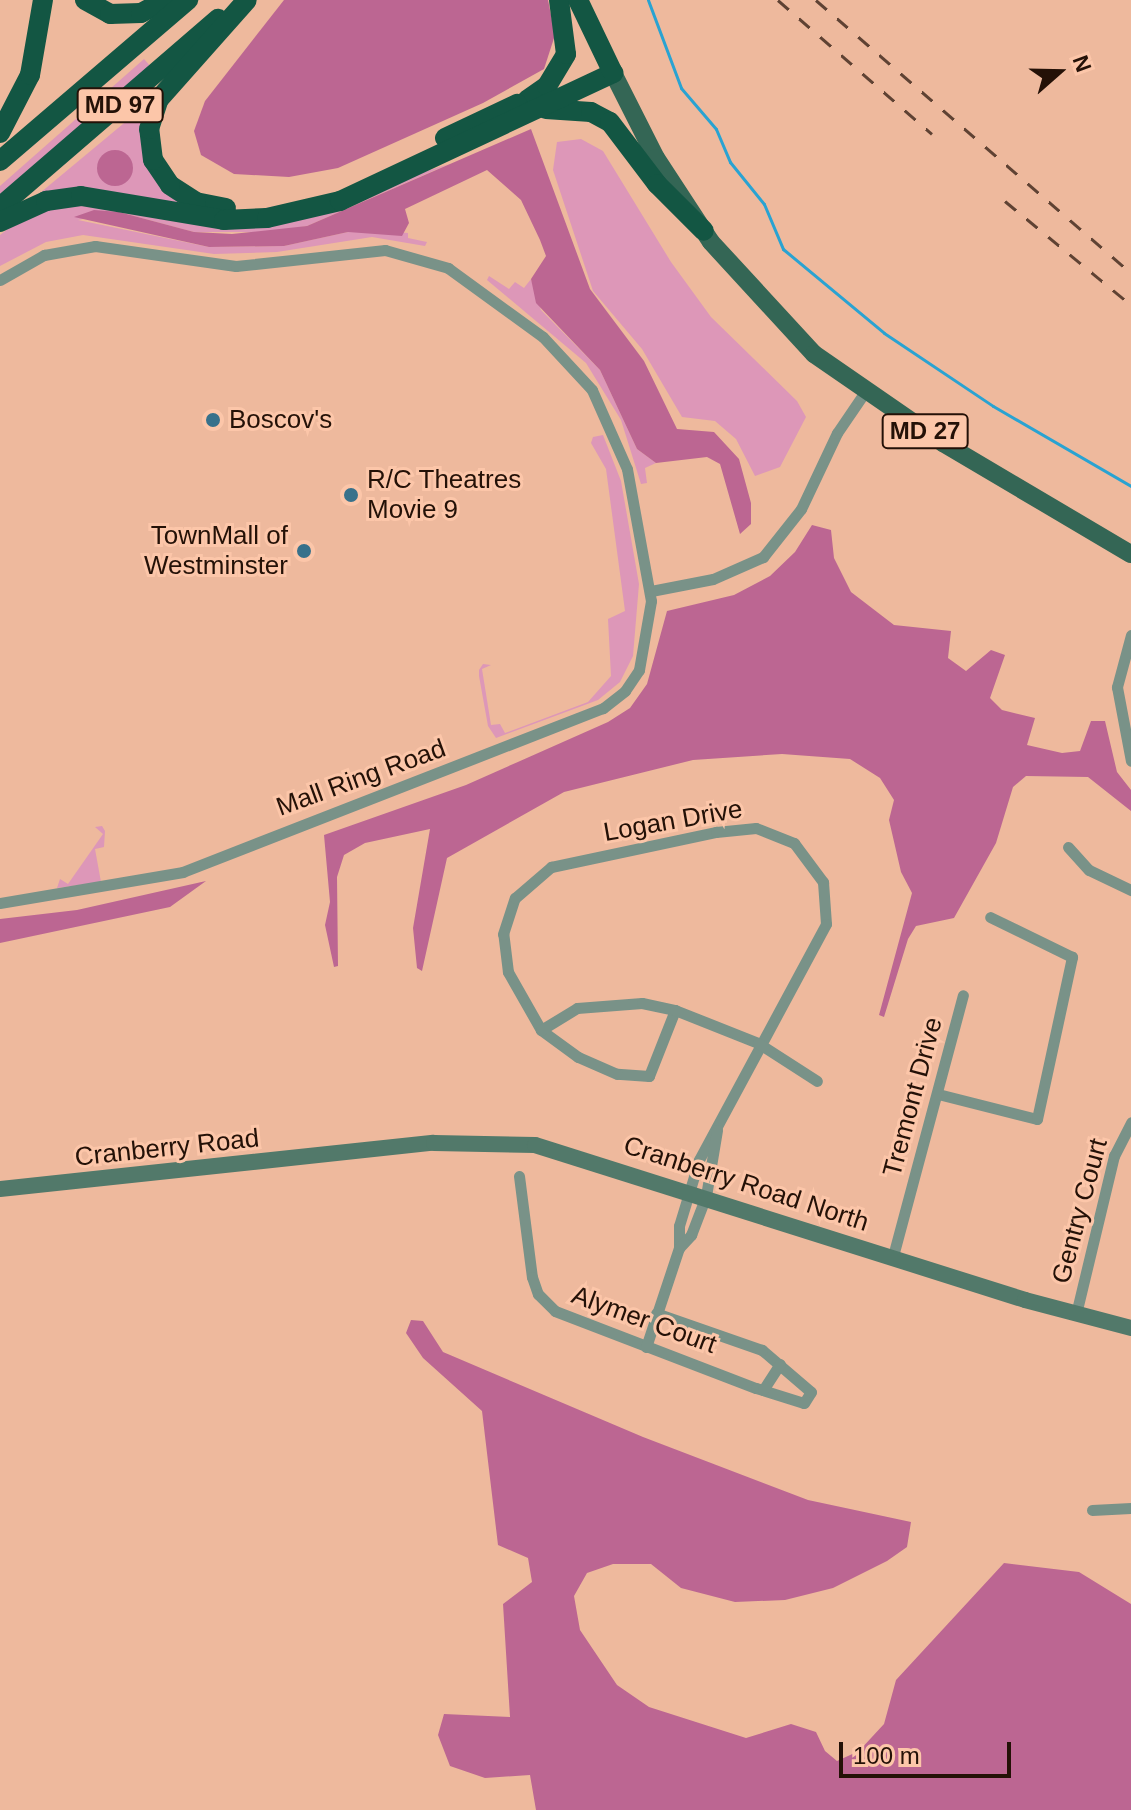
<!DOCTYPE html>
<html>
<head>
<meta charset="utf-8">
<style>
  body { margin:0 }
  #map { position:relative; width:1131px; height:1810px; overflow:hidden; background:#eeb99d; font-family:Arial,sans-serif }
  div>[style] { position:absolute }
  .green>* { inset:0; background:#dd97b8 }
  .forest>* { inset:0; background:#bc6692 }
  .round { border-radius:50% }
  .stream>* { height:3px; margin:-1.5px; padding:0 1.5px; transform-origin:1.5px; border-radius:1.5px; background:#29a3d2 }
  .street>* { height:11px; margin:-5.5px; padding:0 5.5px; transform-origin:5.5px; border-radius:5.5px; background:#799288 }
  .secondary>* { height:16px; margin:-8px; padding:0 8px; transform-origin:8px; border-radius:8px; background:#52796a }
  .primary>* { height:18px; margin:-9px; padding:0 9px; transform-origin:9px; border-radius:9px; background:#346655 }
  .highway>* { height:20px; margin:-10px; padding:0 10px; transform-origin:10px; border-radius:10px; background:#135643 }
  .rail>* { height:3px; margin-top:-1.5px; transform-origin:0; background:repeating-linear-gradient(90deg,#5f4233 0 14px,transparent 0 28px) }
  .dots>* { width:22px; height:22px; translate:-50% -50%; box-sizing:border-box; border:4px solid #fcc6a9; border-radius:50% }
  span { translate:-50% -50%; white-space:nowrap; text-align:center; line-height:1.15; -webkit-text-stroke:6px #fcc6a9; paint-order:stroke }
  .shield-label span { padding:2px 6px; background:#fcc6a9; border:2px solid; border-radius:6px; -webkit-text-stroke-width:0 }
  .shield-label { font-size:24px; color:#241107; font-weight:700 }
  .poi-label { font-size:26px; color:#241107 }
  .left { translate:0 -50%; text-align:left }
  .right { translate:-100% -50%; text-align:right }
  .street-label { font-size:26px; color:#241107 }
  .north { position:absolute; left:1019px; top:32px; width:80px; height:80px; -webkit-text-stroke:6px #fcc6a9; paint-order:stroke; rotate:70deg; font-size:22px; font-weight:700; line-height:32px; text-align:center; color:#241107 }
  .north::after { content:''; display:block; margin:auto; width:28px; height:36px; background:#241107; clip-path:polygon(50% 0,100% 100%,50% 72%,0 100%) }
  .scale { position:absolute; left:839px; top:1742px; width:172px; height:36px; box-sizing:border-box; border:4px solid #241107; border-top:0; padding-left:10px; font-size:24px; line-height:28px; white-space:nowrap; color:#241107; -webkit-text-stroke:6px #fcc6a9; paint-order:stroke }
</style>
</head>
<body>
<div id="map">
  <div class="green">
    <div style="clip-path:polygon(144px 59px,151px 67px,0 197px,0 186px)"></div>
    <div style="clip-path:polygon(147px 104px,143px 129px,195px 208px,40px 193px)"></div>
    <div style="clip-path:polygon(581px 139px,603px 151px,671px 262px,711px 317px,797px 401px,806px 417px,780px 467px,755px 476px,736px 439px,715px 421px,682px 417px,642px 349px,593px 291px,553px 170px,557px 142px)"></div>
    <div style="clip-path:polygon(449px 164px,307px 226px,274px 232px,194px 232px,119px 212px,78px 220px,209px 247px,284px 246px,348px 232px,384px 231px,408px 233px,408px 238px,427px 242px,425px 246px,372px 237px,277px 252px,214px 254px,83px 235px,46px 242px,0 266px,0 235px,17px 222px,65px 203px,194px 223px,392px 182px)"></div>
    <div style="clip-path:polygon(489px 276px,509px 289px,515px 282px,524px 288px,531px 279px,541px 310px,600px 370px,637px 449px,656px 463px,645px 468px,647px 483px,641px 484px,621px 420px,586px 363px,487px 280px)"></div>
    <div style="clip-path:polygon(603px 435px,621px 481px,639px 584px,633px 656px,620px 682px,598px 700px,496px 738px,488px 726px,479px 676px,479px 670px,483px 664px,491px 665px,482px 669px,491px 725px,500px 724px,505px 733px,588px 702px,611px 676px,608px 619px,625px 611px,606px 469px,591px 443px,593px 437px)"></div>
    <div style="clip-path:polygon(102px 826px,105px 831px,104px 847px,95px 849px,101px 882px,57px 888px,60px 879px,68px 884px,103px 834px,95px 827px)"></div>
  </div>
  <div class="forest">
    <div style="clip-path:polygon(284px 0,548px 0,555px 35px,544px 69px,483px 103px,338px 168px,289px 177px,234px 174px,201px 155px,194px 131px,205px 101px)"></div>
    <div style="clip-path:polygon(531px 129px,590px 289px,644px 361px,677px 429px,714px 432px,739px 459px,751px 503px,751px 524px,740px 534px,720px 464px,707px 457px,656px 463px,637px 449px,600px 370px,536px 303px,531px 279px,546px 256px,540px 240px,521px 200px,487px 170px,405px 209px,409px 223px,402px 236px,348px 232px,284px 246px,209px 247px,74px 217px,94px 210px,119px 212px,194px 232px,232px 234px,307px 226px)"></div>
    <div class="round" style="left:97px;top:150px;width:36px;height:36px"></div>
    <div style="clip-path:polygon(812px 525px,831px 530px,834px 558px,851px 592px,894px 625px,951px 631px,948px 658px,966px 671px,991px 650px,1005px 655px,990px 698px,1002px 710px,1035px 718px,1027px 745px,1062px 753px,1080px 751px,1091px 721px,1105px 721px,1117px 772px,1131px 790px,1131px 811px,1088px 777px,1026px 776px,1013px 787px,996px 843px,954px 918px,916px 926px,908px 939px,884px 1017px,879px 1015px,912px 893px,901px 872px,889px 820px,894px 800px,880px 778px,850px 759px,782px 754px,693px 760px,564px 792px,447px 858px,422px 971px,417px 968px,413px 928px,430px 829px,365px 843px,344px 855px,337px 877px,338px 966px,334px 967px,325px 925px,330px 902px,324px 835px,466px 785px,608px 722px,630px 708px,647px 684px,667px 611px,734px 595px,770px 576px,795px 552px)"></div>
    <div style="clip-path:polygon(206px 881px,170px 907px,0 943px,0 919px,77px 910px)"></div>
    <div style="clip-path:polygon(411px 1320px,423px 1321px,443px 1352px,643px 1437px,808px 1500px,911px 1522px,907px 1547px,887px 1561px,833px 1588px,785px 1600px,735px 1602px,681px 1588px,651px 1564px,613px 1564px,587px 1573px,574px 1596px,580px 1630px,617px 1685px,649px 1707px,746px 1738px,791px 1724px,816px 1732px,825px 1751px,837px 1761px,859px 1751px,884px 1724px,896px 1680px,1004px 1563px,1079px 1572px,1131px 1604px,1131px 1810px,536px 1810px,530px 1775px,485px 1778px,450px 1766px,438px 1735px,444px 1714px,510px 1717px,503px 1604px,532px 1582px,528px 1558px,498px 1545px,482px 1411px,423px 1358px,406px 1333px)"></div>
  </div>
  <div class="stream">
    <div style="left:648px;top:0;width:94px;rotate:69.4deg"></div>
    <div style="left:681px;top:88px;width:54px;rotate:49.5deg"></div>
    <div style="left:716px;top:129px;width:36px;rotate:67deg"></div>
    <div style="left:730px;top:162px;width:54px;rotate:51deg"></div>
    <div style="left:764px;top:204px;width:49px;rotate:67.1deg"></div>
    <div style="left:783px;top:249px;width:131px;rotate:39.7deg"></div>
    <div style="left:884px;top:333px;width:131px;rotate:33.8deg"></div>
    <div style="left:993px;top:406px;width:160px;rotate:30.1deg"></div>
  </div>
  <div class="street">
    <div style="left:0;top:280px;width:51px;rotate:-29.6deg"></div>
    <div style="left:44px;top:255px;width:52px;rotate:-10deg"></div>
    <div style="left:95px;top:246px;width:142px;rotate:8.1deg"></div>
    <div style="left:236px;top:266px;width:150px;rotate:-6.1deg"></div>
    <div style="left:385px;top:250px;width:66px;rotate:15.9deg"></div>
    <div style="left:448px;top:268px;width:117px;rotate:36deg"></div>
    <div style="left:543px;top:337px;width:72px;rotate:47.2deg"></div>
    <div style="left:592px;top:390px;width:86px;rotate:66.1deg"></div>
    <div style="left:627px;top:469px;width:134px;rotate:79.7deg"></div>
    <div style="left:651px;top:601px;width:70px;rotate:99.9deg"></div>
    <div style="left:639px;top:670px;width:25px;rotate:124deg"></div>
    <div style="left:625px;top:691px;width:28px;rotate:142deg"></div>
    <div style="left:603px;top:708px;width:451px;rotate:158.7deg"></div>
    <div style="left:183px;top:872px;width:186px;rotate:170.4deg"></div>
    <div style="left:651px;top:591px;width:63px;rotate:-11deg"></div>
    <div style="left:713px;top:579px;width:55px;rotate:-23.7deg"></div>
    <div style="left:763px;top:557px;width:61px;rotate:-51.6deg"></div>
    <div style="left:801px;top:509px;width:84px;rotate:-64.7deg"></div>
    <div style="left:837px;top:433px;width:50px;rotate:-55.7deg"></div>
    <div style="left:1131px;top:635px;width:54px;rotate:105.1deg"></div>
    <div style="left:1117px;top:687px;width:75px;rotate:79.3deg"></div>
    <div style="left:1068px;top:847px;width:31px;rotate:48deg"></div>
    <div style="left:1089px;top:870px;width:47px;rotate:25.5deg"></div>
    <div style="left:675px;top:1010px;width:71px;rotate:111.5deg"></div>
    <div style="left:649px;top:1076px;width:32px;rotate:-176deg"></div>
    <div style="left:617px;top:1074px;width:43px;rotate:-156.4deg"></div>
    <div style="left:578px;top:1057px;width:46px;rotate:-143.9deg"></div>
    <div style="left:541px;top:1030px;width:67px;rotate:-119.6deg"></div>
    <div style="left:508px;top:972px;width:38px;rotate:-97deg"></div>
    <div style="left:503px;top:934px;width:38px;rotate:-72deg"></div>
    <div style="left:515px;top:898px;width:48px;rotate:-40.7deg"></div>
    <div style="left:551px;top:867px;width:169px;rotate:-12deg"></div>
    <div style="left:716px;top:832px;width:40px;rotate:-5.7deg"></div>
    <div style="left:756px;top:828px;width:41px;rotate:21.5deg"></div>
    <div style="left:794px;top:843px;width:49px;rotate:53.4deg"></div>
    <div style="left:823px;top:882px;width:42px;rotate:85.9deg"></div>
    <div style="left:826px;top:924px;width:268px;rotate:118.3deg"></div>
    <div style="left:699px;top:1160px;width:69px;rotate:106.9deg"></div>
    <div style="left:679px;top:1226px;width:22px;rotate:90deg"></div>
    <div style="left:541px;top:1030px;width:42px;rotate:-31.4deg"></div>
    <div style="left:577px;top:1008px;width:65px;rotate:-4.4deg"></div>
    <div style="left:642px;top:1003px;width:34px;rotate:12deg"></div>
    <div style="left:675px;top:1010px;width:89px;rotate:21.7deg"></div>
    <div style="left:758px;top:1043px;width:70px;rotate:32.8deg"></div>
    <div style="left:938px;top:1094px;width:102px;rotate:14.2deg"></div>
    <div style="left:1037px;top:1119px;width:166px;rotate:-77.8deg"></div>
    <div style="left:1072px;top:957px;width:91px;rotate:-154deg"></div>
    <div style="left:519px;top:1176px;width:102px;rotate:82.7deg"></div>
    <div style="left:532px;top:1277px;width:18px;rotate:71deg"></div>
    <div style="left:538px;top:1294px;width:24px;rotate:45deg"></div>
    <div style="left:555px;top:1311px;width:215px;rotate:21deg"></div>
    <div style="left:756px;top:1388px;width:50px;rotate:17.4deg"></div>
    <div style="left:804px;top:1403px;width:13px;rotate:-58deg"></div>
    <div style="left:811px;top:1392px;width:65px;rotate:-139.4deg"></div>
    <div style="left:762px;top:1350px;width:112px;rotate:-160.8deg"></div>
    <div style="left:893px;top:1256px;width:270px;rotate:-75deg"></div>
    <div style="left:1076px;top:1314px;width:163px;rotate:-76.5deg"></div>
    <div style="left:1114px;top:1156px;width:38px;rotate:-63deg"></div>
    <div style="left:646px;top:1347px;width:104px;rotate:-71.6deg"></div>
    <div style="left:679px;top:1248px;width:18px;rotate:-47deg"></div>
    <div style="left:691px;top:1235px;width:42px;rotate:-69deg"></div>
    <div style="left:706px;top:1196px;width:67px;rotate:-80.5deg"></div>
    <div style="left:763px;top:1390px;width:31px;rotate:-57deg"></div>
    <div style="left:1092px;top:1510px;width:39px;rotate:-3deg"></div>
  </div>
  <div class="secondary">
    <div style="left:0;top:1189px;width:436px;rotate:-6.1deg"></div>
    <div style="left:434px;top:1143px;width:101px;rotate:1.1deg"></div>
    <div style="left:535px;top:1145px;width:514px;rotate:17.55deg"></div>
    <div style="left:1025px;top:1300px;width:110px;rotate:14.8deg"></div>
  </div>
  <div class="primary">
    <div style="left:613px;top:73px;width:95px;rotate:63.2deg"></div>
    <div style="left:656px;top:158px;width:100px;rotate:56.8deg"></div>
    <div style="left:711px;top:242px;width:152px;rotate:47.4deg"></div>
    <div style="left:814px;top:354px;width:157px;rotate:34.6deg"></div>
    <div style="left:943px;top:443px;width:218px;rotate:30.6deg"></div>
  </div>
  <div class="highway">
    <div style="left:85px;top:0;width:29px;rotate:29deg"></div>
    <div style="left:110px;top:14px;width:31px;rotate:-2deg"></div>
    <div style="left:141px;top:13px;width:27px;rotate:-28deg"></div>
    <div style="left:527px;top:100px;width:24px;rotate:-35deg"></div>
    <div style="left:547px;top:86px;width:37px;rotate:-59deg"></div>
    <div style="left:566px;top:54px;width:54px;rotate:-97.4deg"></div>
    <div style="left:546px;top:109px;width:45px;rotate:3.8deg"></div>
    <div style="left:591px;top:112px;width:21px;rotate:28deg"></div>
    <div style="left:610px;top:122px;width:78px;rotate:52.8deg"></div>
    <div style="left:657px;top:184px;width:66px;rotate:45deg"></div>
    <div style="left:0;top:133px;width:65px;rotate:-62.7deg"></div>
    <div style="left:30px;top:75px;width:76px;rotate:-80.2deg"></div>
    <div style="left:445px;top:138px;width:80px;rotate:-25.3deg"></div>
    <div style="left:0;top:161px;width:248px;rotate:-40.6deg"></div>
    <div style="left:0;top:207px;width:288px;rotate:-40.8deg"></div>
    <div style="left:226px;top:208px;width:31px;rotate:-169deg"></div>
    <div style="left:196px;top:202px;width:31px;rotate:-147deg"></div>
    <div style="left:170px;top:185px;width:30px;rotate:-124deg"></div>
    <div style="left:153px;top:160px;width:31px;rotate:-97deg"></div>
    <div style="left:149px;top:129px;width:32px;rotate:-72deg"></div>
    <div style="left:159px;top:99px;width:132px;rotate:-48.4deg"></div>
    <div style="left:0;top:222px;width:51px;rotate:-24.5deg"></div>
    <div style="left:46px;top:201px;width:35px;rotate:-8deg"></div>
    <div style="left:81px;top:196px;width:145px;rotate:9.5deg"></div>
    <div style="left:224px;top:220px;width:43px;rotate:-2.7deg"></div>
    <div style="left:267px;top:218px;width:75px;rotate:-13.1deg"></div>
    <div style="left:340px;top:201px;width:302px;rotate:-25.1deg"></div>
    <div style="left:613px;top:73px;width:81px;rotate:-115.6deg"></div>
  </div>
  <div class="rail">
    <div style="left:778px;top:0;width:204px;rotate:41deg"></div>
    <div style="left:816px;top:0;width:417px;rotate:40.9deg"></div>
    <div style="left:1005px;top:201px;width:163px;rotate:39.5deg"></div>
  </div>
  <div class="dots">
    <div style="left:213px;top:420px;background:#38718b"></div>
    <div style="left:351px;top:495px;background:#38718b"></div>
    <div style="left:304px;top:551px;background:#38718b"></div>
  </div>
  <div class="shield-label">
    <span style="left:120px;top:105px">MD 97</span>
    <span style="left:925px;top:431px">MD 27</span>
  </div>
  <div class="poi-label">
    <span class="left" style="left:229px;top:420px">Boscov's</span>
    <span class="left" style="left:367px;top:495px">R/C Theatres<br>Movie 9</span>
    <span class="right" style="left:288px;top:551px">TownMall of<br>Westminster</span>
  </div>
  <div class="street-label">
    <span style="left:361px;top:778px;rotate:-20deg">Mall Ring Road</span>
    <span style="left:673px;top:821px;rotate:-10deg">Logan Drive</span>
    <span style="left:913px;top:1097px;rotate:-75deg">Tremont Drive</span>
    <span style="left:167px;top:1148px;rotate:-6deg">Cranberry Road</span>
    <span style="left:746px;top:1184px;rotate:18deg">Cranberry Road North</span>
    <span style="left:1080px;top:1211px;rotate:-75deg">Gentry Court</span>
    <span style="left:644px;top:1320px;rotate:20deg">Alymer Court</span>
  </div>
  <div class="north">N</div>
  <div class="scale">100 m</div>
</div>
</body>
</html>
